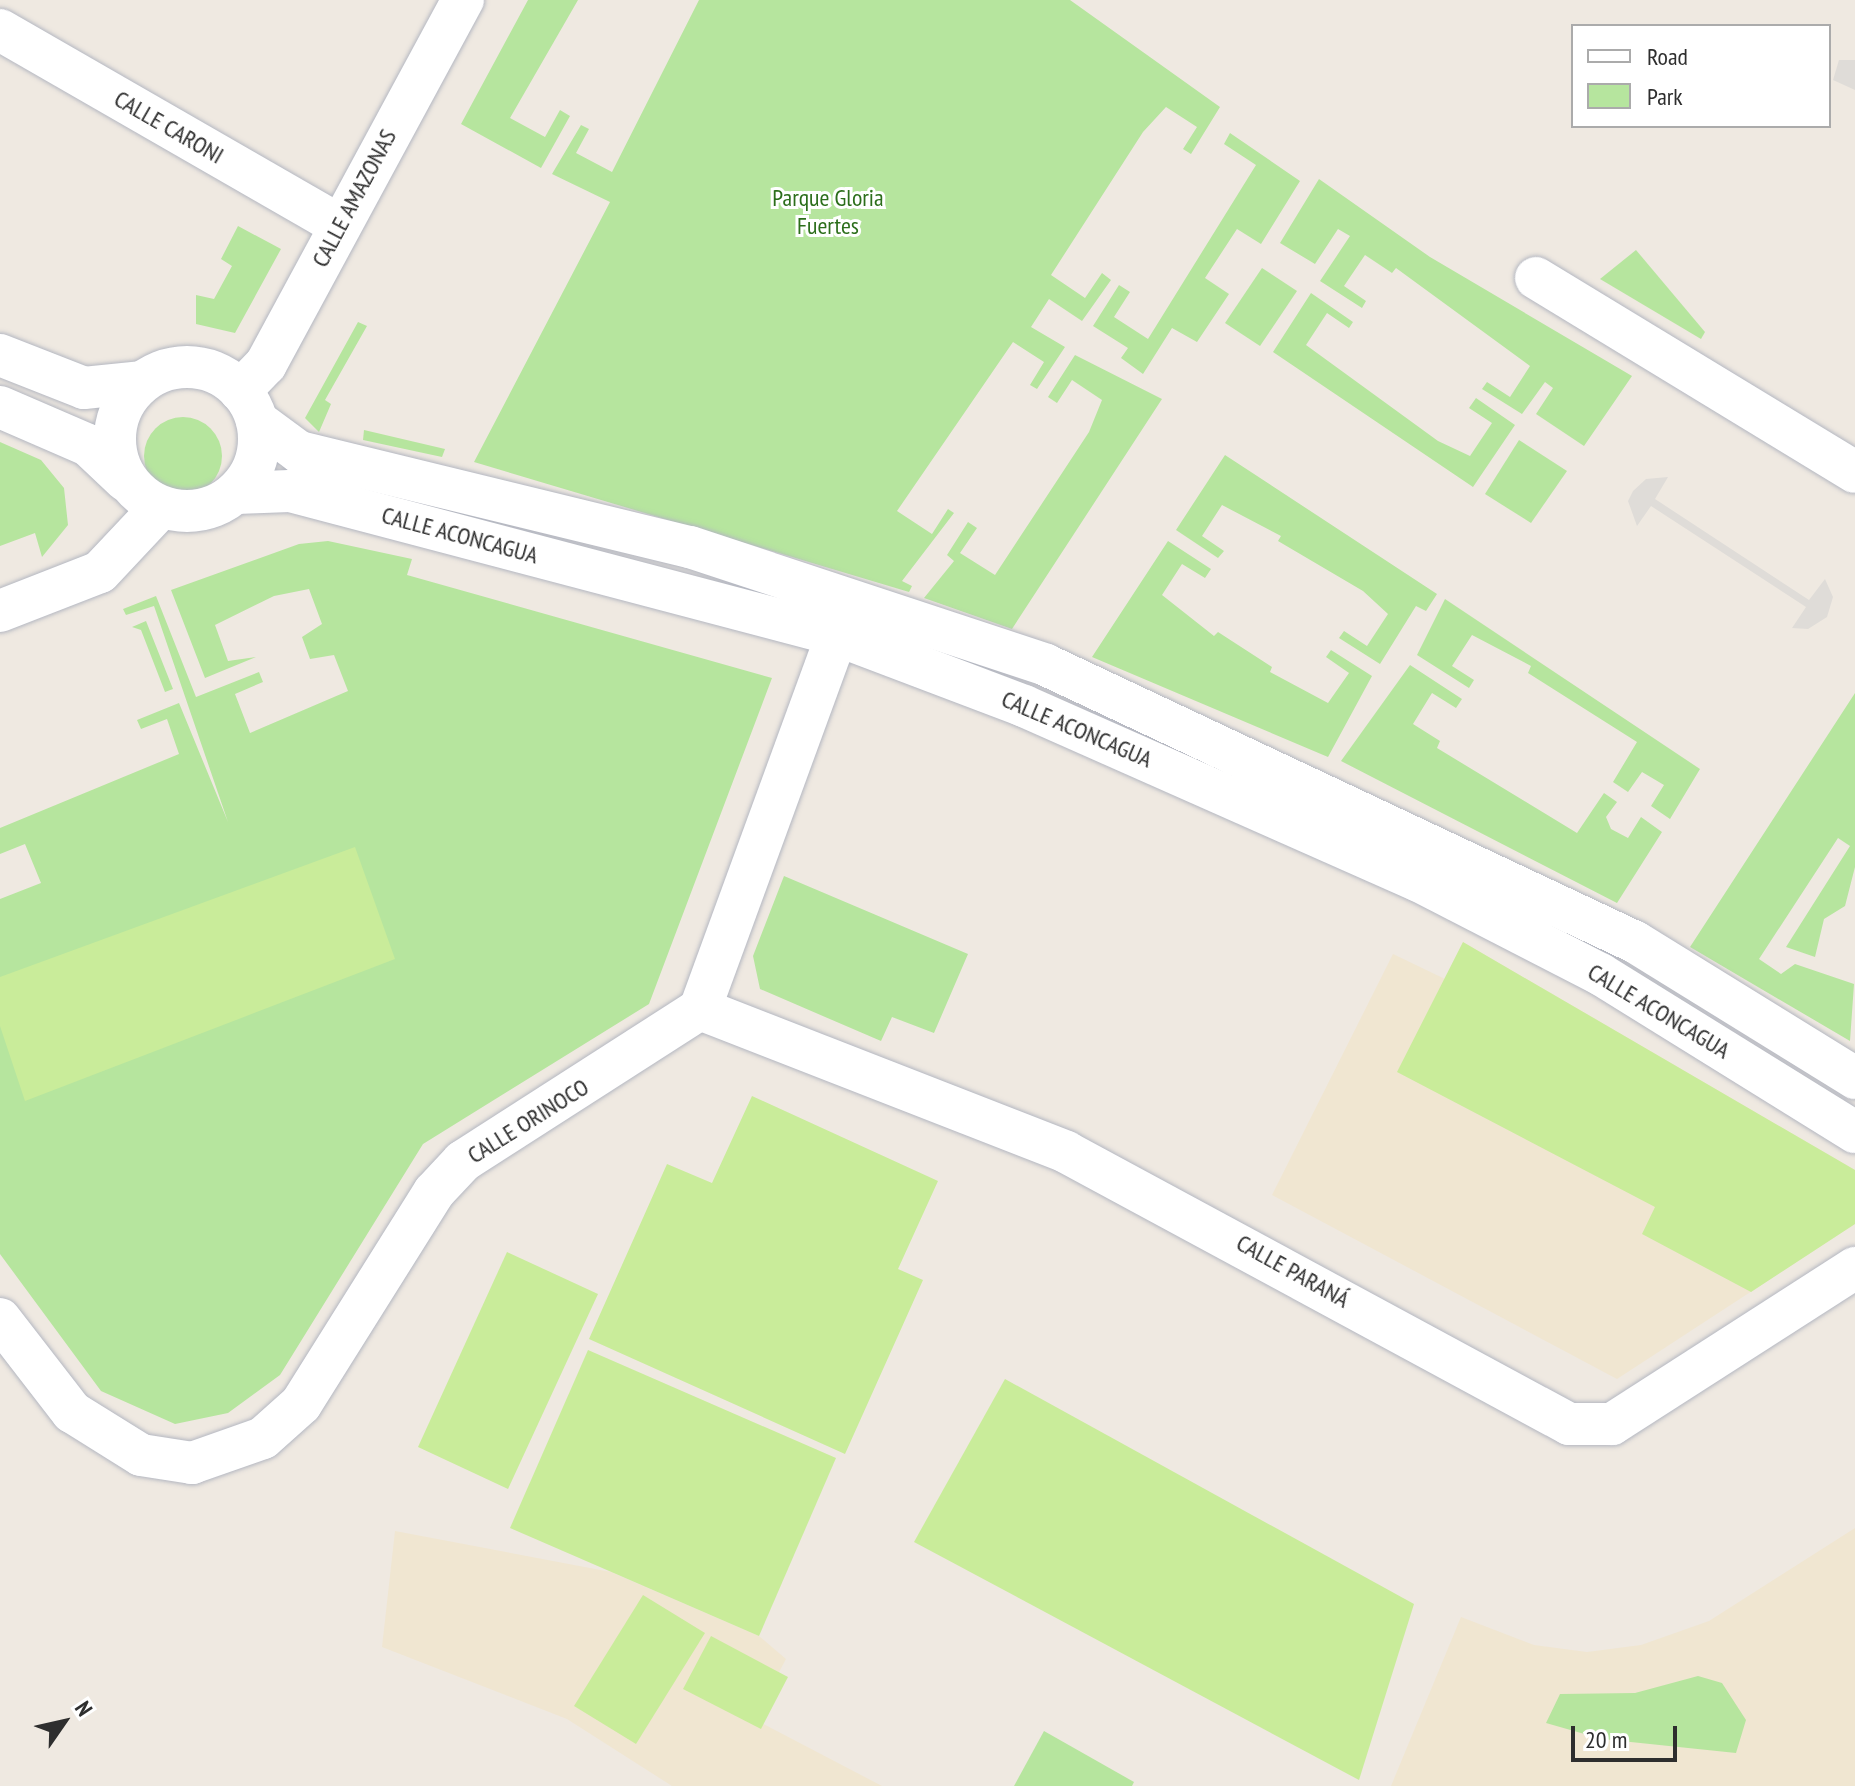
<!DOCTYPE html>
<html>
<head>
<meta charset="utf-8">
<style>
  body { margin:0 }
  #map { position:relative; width:1855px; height:1786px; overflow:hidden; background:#efe9e1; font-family:"PT Sans Narrow",sans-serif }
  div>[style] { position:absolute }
  .education>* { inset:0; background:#f0e6d1 }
  .green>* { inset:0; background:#b6e59e }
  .round { border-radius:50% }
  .pitch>* { inset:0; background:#c9ec9a }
  .plaza>* { inset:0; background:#dfdcd8 }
  .roads { filter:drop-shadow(0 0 2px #b4b7c1) drop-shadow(0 0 2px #b4b7c1) }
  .minor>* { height:42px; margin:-21px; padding:0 21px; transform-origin:21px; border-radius:21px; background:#fff }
  .minor>.ring { margin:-21px; padding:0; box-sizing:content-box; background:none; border:42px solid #fff; border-radius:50% }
  span { translate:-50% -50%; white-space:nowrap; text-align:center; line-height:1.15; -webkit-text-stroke:6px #fff; paint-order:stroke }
  .street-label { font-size:24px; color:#2e2e2e }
  .park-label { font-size:24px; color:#2c6e1b }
  .legend { position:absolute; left:1571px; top:24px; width:260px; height:104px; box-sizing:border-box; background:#fff; border:2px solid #ababab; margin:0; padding:10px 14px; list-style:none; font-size:24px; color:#2e2e2e }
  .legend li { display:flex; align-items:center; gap:16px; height:40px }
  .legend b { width:40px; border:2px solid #ababab }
  .north { position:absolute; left:24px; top:1682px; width:80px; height:80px; -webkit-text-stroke:6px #fff; paint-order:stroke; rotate:56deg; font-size:22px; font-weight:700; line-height:32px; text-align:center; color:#2e2e2e }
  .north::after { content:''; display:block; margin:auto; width:28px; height:36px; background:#2e2e2e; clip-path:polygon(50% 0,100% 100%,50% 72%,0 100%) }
  .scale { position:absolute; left:1571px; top:1726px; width:106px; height:36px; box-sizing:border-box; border:4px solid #2e2e2e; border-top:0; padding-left:10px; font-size:24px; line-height:28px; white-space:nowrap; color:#2e2e2e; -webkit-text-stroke:6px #fff; paint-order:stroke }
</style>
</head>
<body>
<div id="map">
  <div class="education">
    <div style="clip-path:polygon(1463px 942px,1855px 1170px,1855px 1224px,1617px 1379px,1272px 1195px,1393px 954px,1445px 979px)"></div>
    <div style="clip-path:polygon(1855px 1528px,1855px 1786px,1391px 1786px,1461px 1617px,1534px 1645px,1587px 1652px,1641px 1645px,1709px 1621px)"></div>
    <div style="clip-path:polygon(395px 1531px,611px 1572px,759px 1636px,786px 1659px,754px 1719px,882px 1786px,672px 1786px,567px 1719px,382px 1647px)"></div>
  </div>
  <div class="green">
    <div style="clip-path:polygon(528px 0,578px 0,510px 118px,545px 137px,560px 110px,570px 116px,541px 168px,461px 124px)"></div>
    <div style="clip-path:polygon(699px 0,1070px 0,1220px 107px,1191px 154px,1183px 149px,1197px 127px,1166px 107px,1143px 132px,1051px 275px,1085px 298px,1102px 273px,1111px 280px,1082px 321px,1049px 299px,1031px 327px,1065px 347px,1037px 389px,1030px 385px,1044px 362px,1013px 342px,897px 511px,932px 534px,948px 509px,954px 513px,902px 581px,912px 586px,909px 592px,474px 462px,610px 202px,552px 174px,581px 125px,589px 129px,576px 153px,612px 172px)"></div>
    <div style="clip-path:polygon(1230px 133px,1300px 181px,1261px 244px,1237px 229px,1205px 278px,1229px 294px,1197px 342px,1172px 328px,1143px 374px,1121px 358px,1128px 348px,1093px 326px,1119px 285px,1130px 292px,1114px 317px,1148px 339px,1256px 165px,1224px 144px)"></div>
    <div style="clip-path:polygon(1319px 179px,1430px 257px,1632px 376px,1584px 446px,1536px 414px,1553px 388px,1545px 382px,1522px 414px,1482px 389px,1487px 382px,1510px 397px,1530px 366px,1396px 268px,1392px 273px,1365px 255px,1344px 286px,1366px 301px,1362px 308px,1320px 281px,1350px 236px,1338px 229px,1315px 264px,1280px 243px)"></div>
    <div style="clip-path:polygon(238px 226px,281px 249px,235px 333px,196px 324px,196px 295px,214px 299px,232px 266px,221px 259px)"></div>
    <div style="clip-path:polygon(1636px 250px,1705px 332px,1701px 339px,1600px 279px)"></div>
    <div style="clip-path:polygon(1262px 268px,1297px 291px,1260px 346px,1225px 323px)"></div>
    <div style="clip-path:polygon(1311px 293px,1353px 322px,1349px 328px,1327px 313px,1306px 345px,1438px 441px,1470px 456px,1492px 423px,1469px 408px,1476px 398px,1515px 425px,1473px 487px,1273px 352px)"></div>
    <div style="clip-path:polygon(358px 322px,367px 326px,325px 400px,331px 404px,319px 432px,305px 418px)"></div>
    <div style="clip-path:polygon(1075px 355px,1162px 399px,1012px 629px,924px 598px,954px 561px,947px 555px,968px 522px,977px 528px,960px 553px,995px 575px,1089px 432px,1102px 400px,1072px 380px,1057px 403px,1048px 397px)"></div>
    <div class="round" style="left:144px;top:417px;width:78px;height:78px"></div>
    <div style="clip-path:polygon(364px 430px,445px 449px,442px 457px,363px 440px)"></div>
    <div style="clip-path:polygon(1519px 440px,1567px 471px,1531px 523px,1485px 494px)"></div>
    <div style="clip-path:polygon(0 442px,41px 460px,64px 488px,68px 525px,42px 557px,35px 533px,0 546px)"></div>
    <div style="clip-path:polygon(1225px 455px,1437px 594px,1426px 611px,1416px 606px,1380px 664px,1339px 638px,1344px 631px,1367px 646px,1388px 614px,1363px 591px,1278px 541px,1281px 536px,1222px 505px,1202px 536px,1224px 551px,1218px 558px,1176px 530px)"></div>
    <div style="clip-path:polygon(328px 541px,412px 559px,407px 575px,772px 678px,649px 1004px,423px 1144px,280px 1375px,228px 1413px,175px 1424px,101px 1391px,0 1254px,0 899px,41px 883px,25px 844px,0 854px,0 828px,179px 754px,167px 719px,141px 729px,137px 720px,179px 703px,228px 822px,154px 606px,126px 615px,123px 609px,156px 596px,196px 697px,259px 672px,263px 682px,235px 694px,250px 733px,348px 691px,334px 655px,310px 659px,302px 637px,322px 624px,309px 589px,274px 596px,215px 625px,228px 661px,256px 657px,205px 678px,171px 590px,299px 544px)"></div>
    <div style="clip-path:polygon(1168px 541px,1211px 569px,1205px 578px,1182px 564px,1162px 595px,1214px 636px,1218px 632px,1272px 667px,1270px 672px,1328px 703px,1349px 673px,1326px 657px,1331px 650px,1372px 676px,1328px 757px,1092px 657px)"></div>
    <div style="clip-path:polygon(1445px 599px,1700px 769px,1670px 819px,1651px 806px,1664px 785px,1642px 772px,1628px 792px,1613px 782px,1637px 742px,1528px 673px,1531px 666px,1472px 635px,1452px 666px,1474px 680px,1469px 688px,1417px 655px)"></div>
    <div style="clip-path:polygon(146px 621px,173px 689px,165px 692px,141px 630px,132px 627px)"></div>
    <div style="clip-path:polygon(1410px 665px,1462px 699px,1456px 708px,1432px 693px,1413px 724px,1440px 741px,1437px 748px,1577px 833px,1604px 793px,1617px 802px,1606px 817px,1611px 829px,1628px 838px,1641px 817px,1662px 832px,1617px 903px,1341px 761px)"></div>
    <div style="clip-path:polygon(1855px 693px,1855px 867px,1845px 906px,1824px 919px,1815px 957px,1786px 947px,1850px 846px,1838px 838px,1759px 959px,1781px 974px,1795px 964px,1854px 984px,1850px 1041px,1690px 947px)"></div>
    <div style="clip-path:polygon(784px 876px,968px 954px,934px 1033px,892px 1017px,881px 1041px,760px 989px,753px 956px)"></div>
    <div style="clip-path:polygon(1698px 1676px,1722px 1683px,1746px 1720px,1736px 1753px,1602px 1739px,1546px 1723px,1560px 1694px,1635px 1693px)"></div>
    <div style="clip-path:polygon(1044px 1731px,1134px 1782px,1132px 1786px,1014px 1786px)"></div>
  </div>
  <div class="pitch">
    <div style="clip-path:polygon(355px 847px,395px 959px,25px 1101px,0 1026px,0 977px)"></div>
    <div style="clip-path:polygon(1463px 942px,1855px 1170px,1855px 1224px,1751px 1292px,1642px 1234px,1655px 1207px,1397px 1072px)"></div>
    <div style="clip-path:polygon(752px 1096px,938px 1181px,898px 1269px,923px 1280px,845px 1454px,589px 1339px,667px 1164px,712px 1183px)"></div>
    <div style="clip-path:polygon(507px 1252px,598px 1294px,508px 1489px,418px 1447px)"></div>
    <div style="clip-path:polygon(588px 1350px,836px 1458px,759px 1636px,510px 1528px)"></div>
    <div style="clip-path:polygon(1005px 1379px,1414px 1604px,1359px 1780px,914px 1542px)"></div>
    <div style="clip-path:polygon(643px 1595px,705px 1633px,636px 1744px,574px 1706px)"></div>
    <div style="clip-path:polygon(711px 1636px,788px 1677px,761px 1729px,683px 1689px)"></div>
  </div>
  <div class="plaza">
    <div style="clip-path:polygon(1839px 60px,1855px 60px,1855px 90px,1833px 80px)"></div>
    <div style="clip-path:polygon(1668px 477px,1655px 499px,1809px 600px,1825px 579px,1833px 597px,1827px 617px,1808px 629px,1792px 628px,1806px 607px,1651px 506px,1637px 526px,1628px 501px,1633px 491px,1646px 479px)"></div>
  </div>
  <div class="roads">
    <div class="minor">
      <div style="left:0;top:30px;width:390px;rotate:29.9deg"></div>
      <div style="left:1536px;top:278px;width:373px;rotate:31.3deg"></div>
      <div style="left:0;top:355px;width:90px;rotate:21.4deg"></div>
      <div style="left:84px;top:388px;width:57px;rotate:-6deg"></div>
      <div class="ring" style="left:115px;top:367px;width:102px;height:102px"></div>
      <div style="left:240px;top:391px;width:37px;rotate:-46deg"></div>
      <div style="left:266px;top:364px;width:414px;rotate:-61.6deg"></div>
      <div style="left:0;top:407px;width:96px;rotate:23.4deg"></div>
      <div style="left:88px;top:445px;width:51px;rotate:43.4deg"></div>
      <div style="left:257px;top:421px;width:52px;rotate:36.4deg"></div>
      <div style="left:299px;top:452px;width:402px;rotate:13.7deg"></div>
      <div style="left:690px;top:547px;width:375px;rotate:18.3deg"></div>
      <div style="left:1046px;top:665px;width:651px;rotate:25.19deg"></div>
      <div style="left:1635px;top:942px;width:259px;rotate:31.7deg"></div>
      <div style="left:236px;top:493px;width:54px;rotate:-2.1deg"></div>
      <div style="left:290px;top:491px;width:566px;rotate:14.75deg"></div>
      <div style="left:837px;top:635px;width:200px;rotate:20.8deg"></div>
      <div style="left:1024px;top:706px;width:430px;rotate:23.9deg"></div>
      <div style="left:1417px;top:880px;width:206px;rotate:27.2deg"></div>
      <div style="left:1600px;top:974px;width:300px;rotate:31.8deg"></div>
      <div style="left:0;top:611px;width:107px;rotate:-21.3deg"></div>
      <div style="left:100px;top:572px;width:88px;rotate:-46.8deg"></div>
      <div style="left:700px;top:1009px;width:393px;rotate:21.3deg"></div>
      <div style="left:1066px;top:1152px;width:572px;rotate:28.4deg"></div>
      <div style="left:1569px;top:1424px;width:43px"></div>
      <div style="left:1612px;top:1424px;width:289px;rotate:-32.7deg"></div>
      <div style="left:0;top:1319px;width:118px;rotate:52.3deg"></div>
      <div style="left:72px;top:1412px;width:81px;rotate:31.9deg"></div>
      <div style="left:141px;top:1455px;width:52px;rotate:8.9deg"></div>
      <div style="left:192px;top:1463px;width:75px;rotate:-19.4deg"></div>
      <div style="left:263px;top:1438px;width:51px;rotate:-41.8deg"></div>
      <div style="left:301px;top:1404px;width:250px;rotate:-57.9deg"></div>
      <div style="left:434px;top:1192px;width:42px;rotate:-46.9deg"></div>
      <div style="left:463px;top:1161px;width:282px;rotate:-32.7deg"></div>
      <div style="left:700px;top:1009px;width:398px;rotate:-69.9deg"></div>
    </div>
  </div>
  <div class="street-label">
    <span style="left:169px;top:127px;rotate:30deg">CALLE CARONI</span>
    <span style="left:354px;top:198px;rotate:-62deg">CALLE AMAZONAS</span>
    <span style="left:460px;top:535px;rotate:15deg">CALLE ACONCAGUA</span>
    <span style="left:1077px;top:729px;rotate:23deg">CALLE ACONCAGUA</span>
    <span style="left:1659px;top:1011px;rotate:31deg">CALLE ACONCAGUA</span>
    <span style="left:528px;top:1121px;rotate:-32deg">CALLE ORINOCO</span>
    <span style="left:1293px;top:1271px;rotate:29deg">CALLE PARANÁ</span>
  </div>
  <div class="park-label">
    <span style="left:828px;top:212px">Parque Gloria<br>Fuertes</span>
  </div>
  <ul class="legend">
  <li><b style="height:10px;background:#fff"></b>Road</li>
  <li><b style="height:22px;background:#b6e59e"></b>Park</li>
  </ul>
  <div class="north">N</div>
  <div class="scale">20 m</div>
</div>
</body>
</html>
